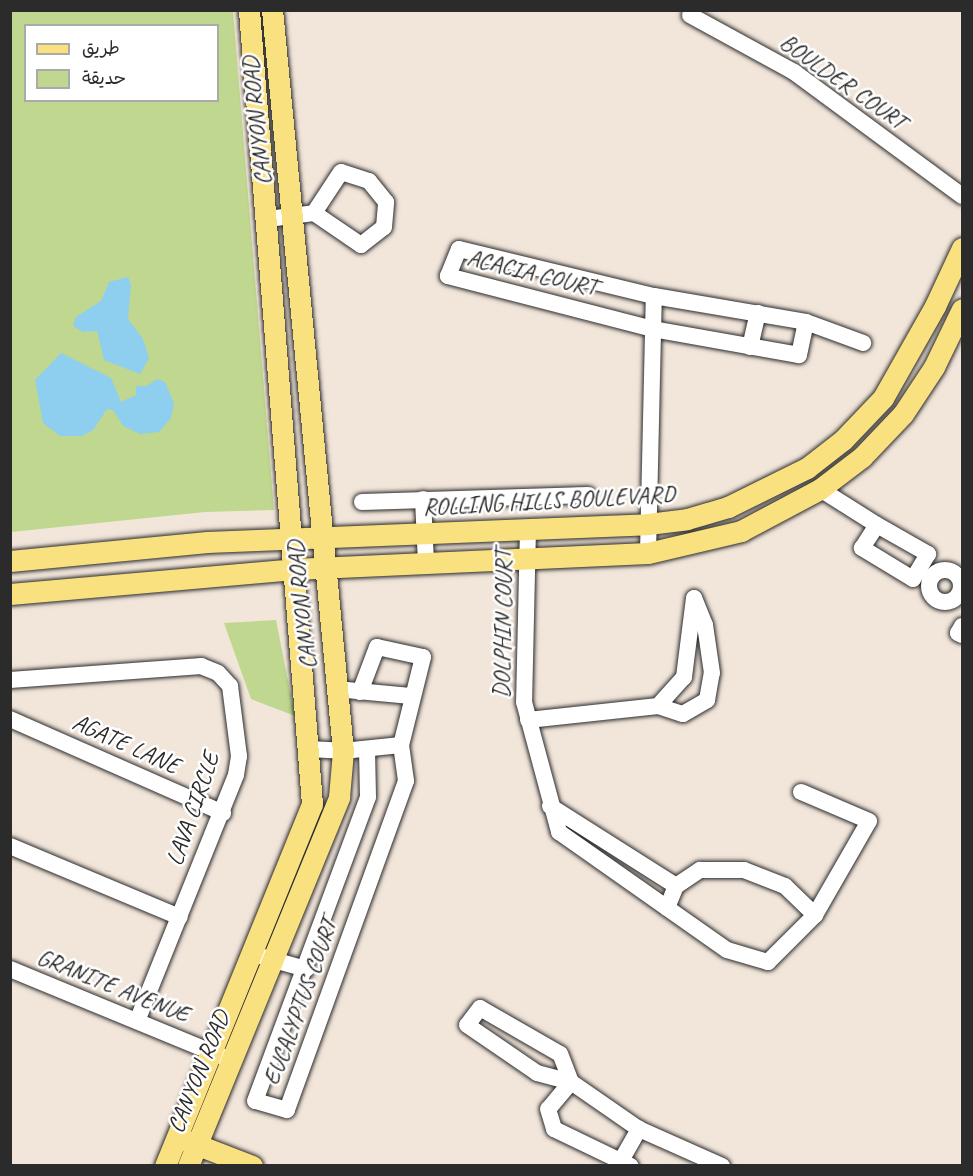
<!DOCTYPE html>
<html>
<head>
<meta charset="utf-8">
<style>
  body { margin:0 }
  #map { position:relative; width:973px; height:1176px; overflow:hidden; background:#f2e6db; font-family:Caveat,"Playpen Sans Arabic",sans-serif }
  div>[style] { position:absolute }
  .green>* { inset:0; background:#bfd78e }
  .water>* { inset:0; background:#8eceef }
  .roads { filter:drop-shadow(0 0 2px #2b2b2b) drop-shadow(0 0 2px #2b2b2b) }
  .minor>* { height:16px; margin:-8px; padding:0 8px; transform-origin:8px; border-radius:8px; background:#fff }
  .minor>.ring { margin:-8px; padding:0; box-sizing:content-box; background:none; border:16px solid #fff; border-radius:50% }
  .major>* { height:21px; margin:-10.5px; padding:0 10.5px; transform-origin:10.5px; border-radius:10.5px; background:#fae180 }
  span { translate:-50% -50%; white-space:nowrap; text-align:center; line-height:1.15; -webkit-text-stroke:5px #fff; paint-order:stroke }
  .street-label { font-size:24px; color:#2b2b2b }
  .frame { position:absolute; inset:0; border:12px solid #2b2b2b; pointer-events:none }
  .legend { position:absolute; left:24px; top:24px; width:195px; height:78px; box-sizing:border-box; background:#fff; border:2px solid #aaa; margin:0; padding:8px 10px; list-style:none; font-size:18px; color:#2b2b2b }
  .legend li { display:flex; align-items:center; gap:12px; height:30px }
  .legend b { width:30px; border:2px solid #aaa }
</style>
</head>
<body>
<div id="map">
  <div class="green">
    <div style="clip-path:polygon(evenodd,11px 11px,233px 11px,274px 510px,205px 512px,11px 532px,11px 11px,26px 26px,218px 26px,218px 100px,26px 100px,26px 26px)"></div>
    <div style="clip-path:polygon(276px 620px,295px 716px,251px 699px,224px 623px)"></div>
  </div>
  <div class="water">
    <div style="clip-path:polygon(128px 277px,131px 285px,128px 319px,143px 339px,149px 358px,140px 374px,104px 360px,97px 331px,83px 332px,73px 326px,76px 317px,101px 301px,109px 282px)"></div>
    <div style="clip-path:polygon(61px 353px,111px 378px,121px 402px,136px 395px,136px 386px,146px 386px,158px 379px,165px 382px,174px 403px,171px 418px,159px 432px,140px 434px,123px 426px,113px 410px,107px 409px,93px 430px,82px 436px,60px 436px,43px 423px,35px 380px)"></div>
  </div>
  <div class="roads">
    <div class="minor">
      <div style="left:690px;top:15px;width:119px;rotate:28.7deg"></div>
      <div style="left:794px;top:72px;width:209px;rotate:36.4deg"></div>
      <div style="left:268px;top:219px;width:46px;rotate:-7.4deg"></div>
      <div style="left:314px;top:213px;width:57px;rotate:34.2deg"></div>
      <div style="left:361px;top:245px;width:29px;rotate:-38deg"></div>
      <div style="left:384px;top:227px;width:25px;rotate:-85deg"></div>
      <div style="left:386px;top:202px;width:27px;rotate:-129deg"></div>
      <div style="left:369px;top:181px;width:29px;rotate:-162deg"></div>
      <div style="left:341px;top:172px;width:49px;rotate:123.4deg"></div>
      <div style="left:806px;top:322px;width:34px;rotate:102deg"></div>
      <div style="left:799px;top:355px;width:148px;rotate:-169.9deg"></div>
      <div style="left:653px;top:329px;width:212px;rotate:-165.5deg"></div>
      <div style="left:448px;top:276px;width:29px;rotate:-68deg"></div>
      <div style="left:459px;top:249px;width:201px;rotate:13.6deg"></div>
      <div style="left:654px;top:296px;width:154px;rotate:9.7deg"></div>
      <div style="left:806px;top:322px;width:61px;rotate:20.2deg"></div>
      <div style="left:750px;top:347px;width:35px;rotate:-77deg"></div>
      <div style="left:820px;top:489px;width:67px;rotate:32.3deg"></div>
      <div style="left:423px;top:499px;width:63px;rotate:87.3deg"></div>
      <div style="left:362px;top:502px;width:226px;rotate:-1.8deg"></div>
      <div style="left:877px;top:525px;width:59px;rotate:29.6deg"></div>
      <div style="left:928px;top:554px;width:29px;rotate:121deg"></div>
      <div style="left:913px;top:579px;width:60px;rotate:-148.7deg"></div>
      <div style="left:862px;top:548px;width:27px;rotate:-57deg"></div>
      <div style="left:528px;top:529px;width:173px;rotate:91.3deg"></div>
      <div style="left:524px;top:702px;width:135px;rotate:74.9deg"></div>
      <div style="left:559px;top:832px;width:205px;rotate:35.1deg"></div>
      <div style="left:727px;top:950px;width:43px;rotate:16.3deg"></div>
      <div style="left:768px;top:962px;width:66px;rotate:-45deg"></div>
      <div style="left:815px;top:915px;width:108px;rotate:-60.1deg"></div>
      <div style="left:869px;top:821px;width:74px;rotate:-156.9deg"></div>
      <div style="left:648px;top:553px;width:257px;rotate:-88.7deg"></div>
      <div class="ring" style="left:929px;top:570px;width:16px;height:16px"></div>
      <div style="left:962px;top:626px;width:8px;rotate:120deg"></div>
      <div style="left:958px;top:633px;width:4px;rotate:27deg"></div>
      <div style="left:10px;top:680px;width:192px;rotate:-4.2deg"></div>
      <div style="left:201px;top:666px;width:18px;rotate:22deg"></div>
      <div style="left:218px;top:673px;width:18px;rotate:47deg"></div>
      <div style="left:230px;top:686px;width:71px;rotate:82.7deg"></div>
      <div style="left:239px;top:756px;width:19px;rotate:99deg"></div>
      <div style="left:236px;top:775px;width:265px;rotate:111.9deg"></div>
      <div style="left:336px;top:689px;width:75px;rotate:5.3deg"></div>
      <div style="left:360px;top:692px;width:48px;rotate:-69.3deg"></div>
      <div style="left:377px;top:647px;width:47px;rotate:12.3deg"></div>
      <div style="left:423px;top:657px;width:91px;rotate:104deg"></div>
      <div style="left:401px;top:745px;width:36px;rotate:82deg"></div>
      <div style="left:406px;top:781px;width:350px;rotate:109.9deg"></div>
      <div style="left:287px;top:1110px;width:33px;rotate:-164deg"></div>
      <div style="left:255px;top:1101px;width:324px;rotate:-69.6deg"></div>
      <div style="left:368px;top:797px;width:48px;rotate:-91.2deg"></div>
      <div style="left:10px;top:719px;width:233px;rotate:23.8deg"></div>
      <div style="left:528px;top:720px;width:131px;rotate:-6.1deg"></div>
      <div style="left:658px;top:706px;width:26px;rotate:18deg"></div>
      <div style="left:683px;top:714px;width:28px;rotate:-30deg"></div>
      <div style="left:707px;top:700px;width:27px;rotate:-80deg"></div>
      <div style="left:712px;top:673px;width:49px;rotate:-98.3deg"></div>
      <div style="left:705px;top:625px;width:29px;rotate:-112deg"></div>
      <div style="left:694px;top:598px;width:80px;rotate:97.2deg"></div>
      <div style="left:684px;top:677px;width:39px;rotate:132deg"></div>
      <div style="left:308px;top:749px;width:35px;rotate:3deg"></div>
      <div style="left:343px;top:751px;width:58px;rotate:-5.9deg"></div>
      <div style="left:550px;top:806px;width:149px;rotate:32.4deg"></div>
      <div style="left:10px;top:846px;width:184px;rotate:22.7deg"></div>
      <div style="left:667px;top:908px;width:24px;rotate:-68deg"></div>
      <div style="left:676px;top:886px;width:29px;rotate:-34deg"></div>
      <div style="left:700px;top:870px;width:44px"></div>
      <div style="left:744px;top:870px;width:44px;rotate:21.3deg"></div>
      <div style="left:785px;top:886px;width:42px;rotate:44deg"></div>
      <div style="left:263px;top:957px;width:45px;rotate:15.6deg"></div>
      <div style="left:10px;top:969px;width:239px;rotate:22.4deg"></div>
      <div style="left:571px;top:1082px;width:30px;rotate:-111deg"></div>
      <div style="left:560px;top:1054px;width:92px;rotate:-150.1deg"></div>
      <div style="left:480px;top:1008px;width:21px;rotate:127deg"></div>
      <div style="left:467px;top:1025px;width:85px;rotate:34.4deg"></div>
      <div style="left:537px;top:1073px;width:35px;rotate:15deg"></div>
      <div style="left:571px;top:1082px;width:83px;rotate:34.7deg"></div>
      <div style="left:639px;top:1129px;width:91px;rotate:24deg"></div>
      <div style="left:571px;top:1082px;width:35px;rotate:130deg"></div>
      <div style="left:548px;top:1109px;width:21px;rotate:73deg"></div>
      <div style="left:554px;top:1129px;width:85px;rotate:25.7deg"></div>
      <div style="left:618px;top:1166px;width:43px;rotate:-60.4deg"></div>
    </div>
    <div class="major">
      <div style="left:10px;top:561px;width:198px;rotate:-5.5deg"></div>
      <div style="left:207px;top:542px;width:441px;rotate:-2.3deg"></div>
      <div style="left:648px;top:524px;width:39px;rotate:-7deg"></div>
      <div style="left:687px;top:519px;width:43px;rotate:-16.3deg"></div>
      <div style="left:728px;top:507px;width:88px;rotate:-26.3deg"></div>
      <div style="left:807px;top:468px;width:46px;rotate:-37.9deg"></div>
      <div style="left:843px;top:440px;width:58px;rotate:-46.4deg"></div>
      <div style="left:883px;top:398px;width:106px;rotate:-60.5deg"></div>
      <div style="left:935px;top:306px;width:64px;rotate:-65deg"></div>
      <div style="left:10px;top:594px;width:285px;rotate:-5deg"></div>
      <div style="left:294px;top:569px;width:354px;rotate:-2.6deg"></div>
      <div style="left:648px;top:553px;width:96px;rotate:-13.3deg"></div>
      <div style="left:741px;top:531px;width:89px;rotate:-28deg"></div>
      <div style="left:820px;top:489px;width:53px;rotate:-37.3deg"></div>
      <div style="left:862px;top:457px;width:59px;rotate:-46.4deg"></div>
      <div style="left:903px;top:414px;width:56px;rotate:-56.6deg"></div>
      <div style="left:934px;top:367px;width:64px;rotate:-64.2deg"></div>
      <div style="left:185px;top:1140px;width:72px;rotate:21.2deg"></div>
      <div style="left:165px;top:1166px;width:391px;rotate:-67.9deg"></div>
      <div style="left:312px;top:804px;width:796px;rotate:-94.54deg"></div>
      <div style="left:188px;top:1166px;width:399px;rotate:-67.7deg"></div>
      <div style="left:339px;top:797px;width:46px;rotate:-85deg"></div>
      <div style="left:343px;top:751px;width:744px;rotate:-95.47deg"></div>
    </div>
  </div>
  <div class="street-label">
    <span style="left:843px;top:82px;rotate:35deg">BOULDER COURT</span>
    <span style="left:257px;top:121px;rotate:-96deg">CANYON ROAD</span>
    <span style="left:532px;top:273px;rotate:14deg">ACACIA COURT</span>
    <span style="left:549px;top:501px;rotate:-3deg">ROLLING HILLS BOULEVARD</span>
    <span style="left:302px;top:605px;rotate:-96deg">CANYON ROAD</span>
    <span style="left:503px;top:624px;rotate:-89deg">DOLPHIN COURT</span>
    <span style="left:126px;top:744px;rotate:24deg">AGATE LANE</span>
    <span style="left:193px;top:809px;rotate:-71deg">LAVA CIRCLE</span>
    <span style="left:113px;top:986px;rotate:22deg">GRANITE AVENUE</span>
    <span style="left:301px;top:1002px;rotate:-70deg">EUCALYPTUS COURT</span>
    <span style="left:199px;top:1072px;rotate:-68deg">CANYON ROAD</span>
  </div>
  <div class="frame"></div>
  <ul class="legend">
  <li><b style="height:8px;background:#fae180"></b>طريق</li>
  <li><b style="height:16px;background:#bfd78e"></b>حديقة</li>
  </ul>
</div>
</body>
</html>
